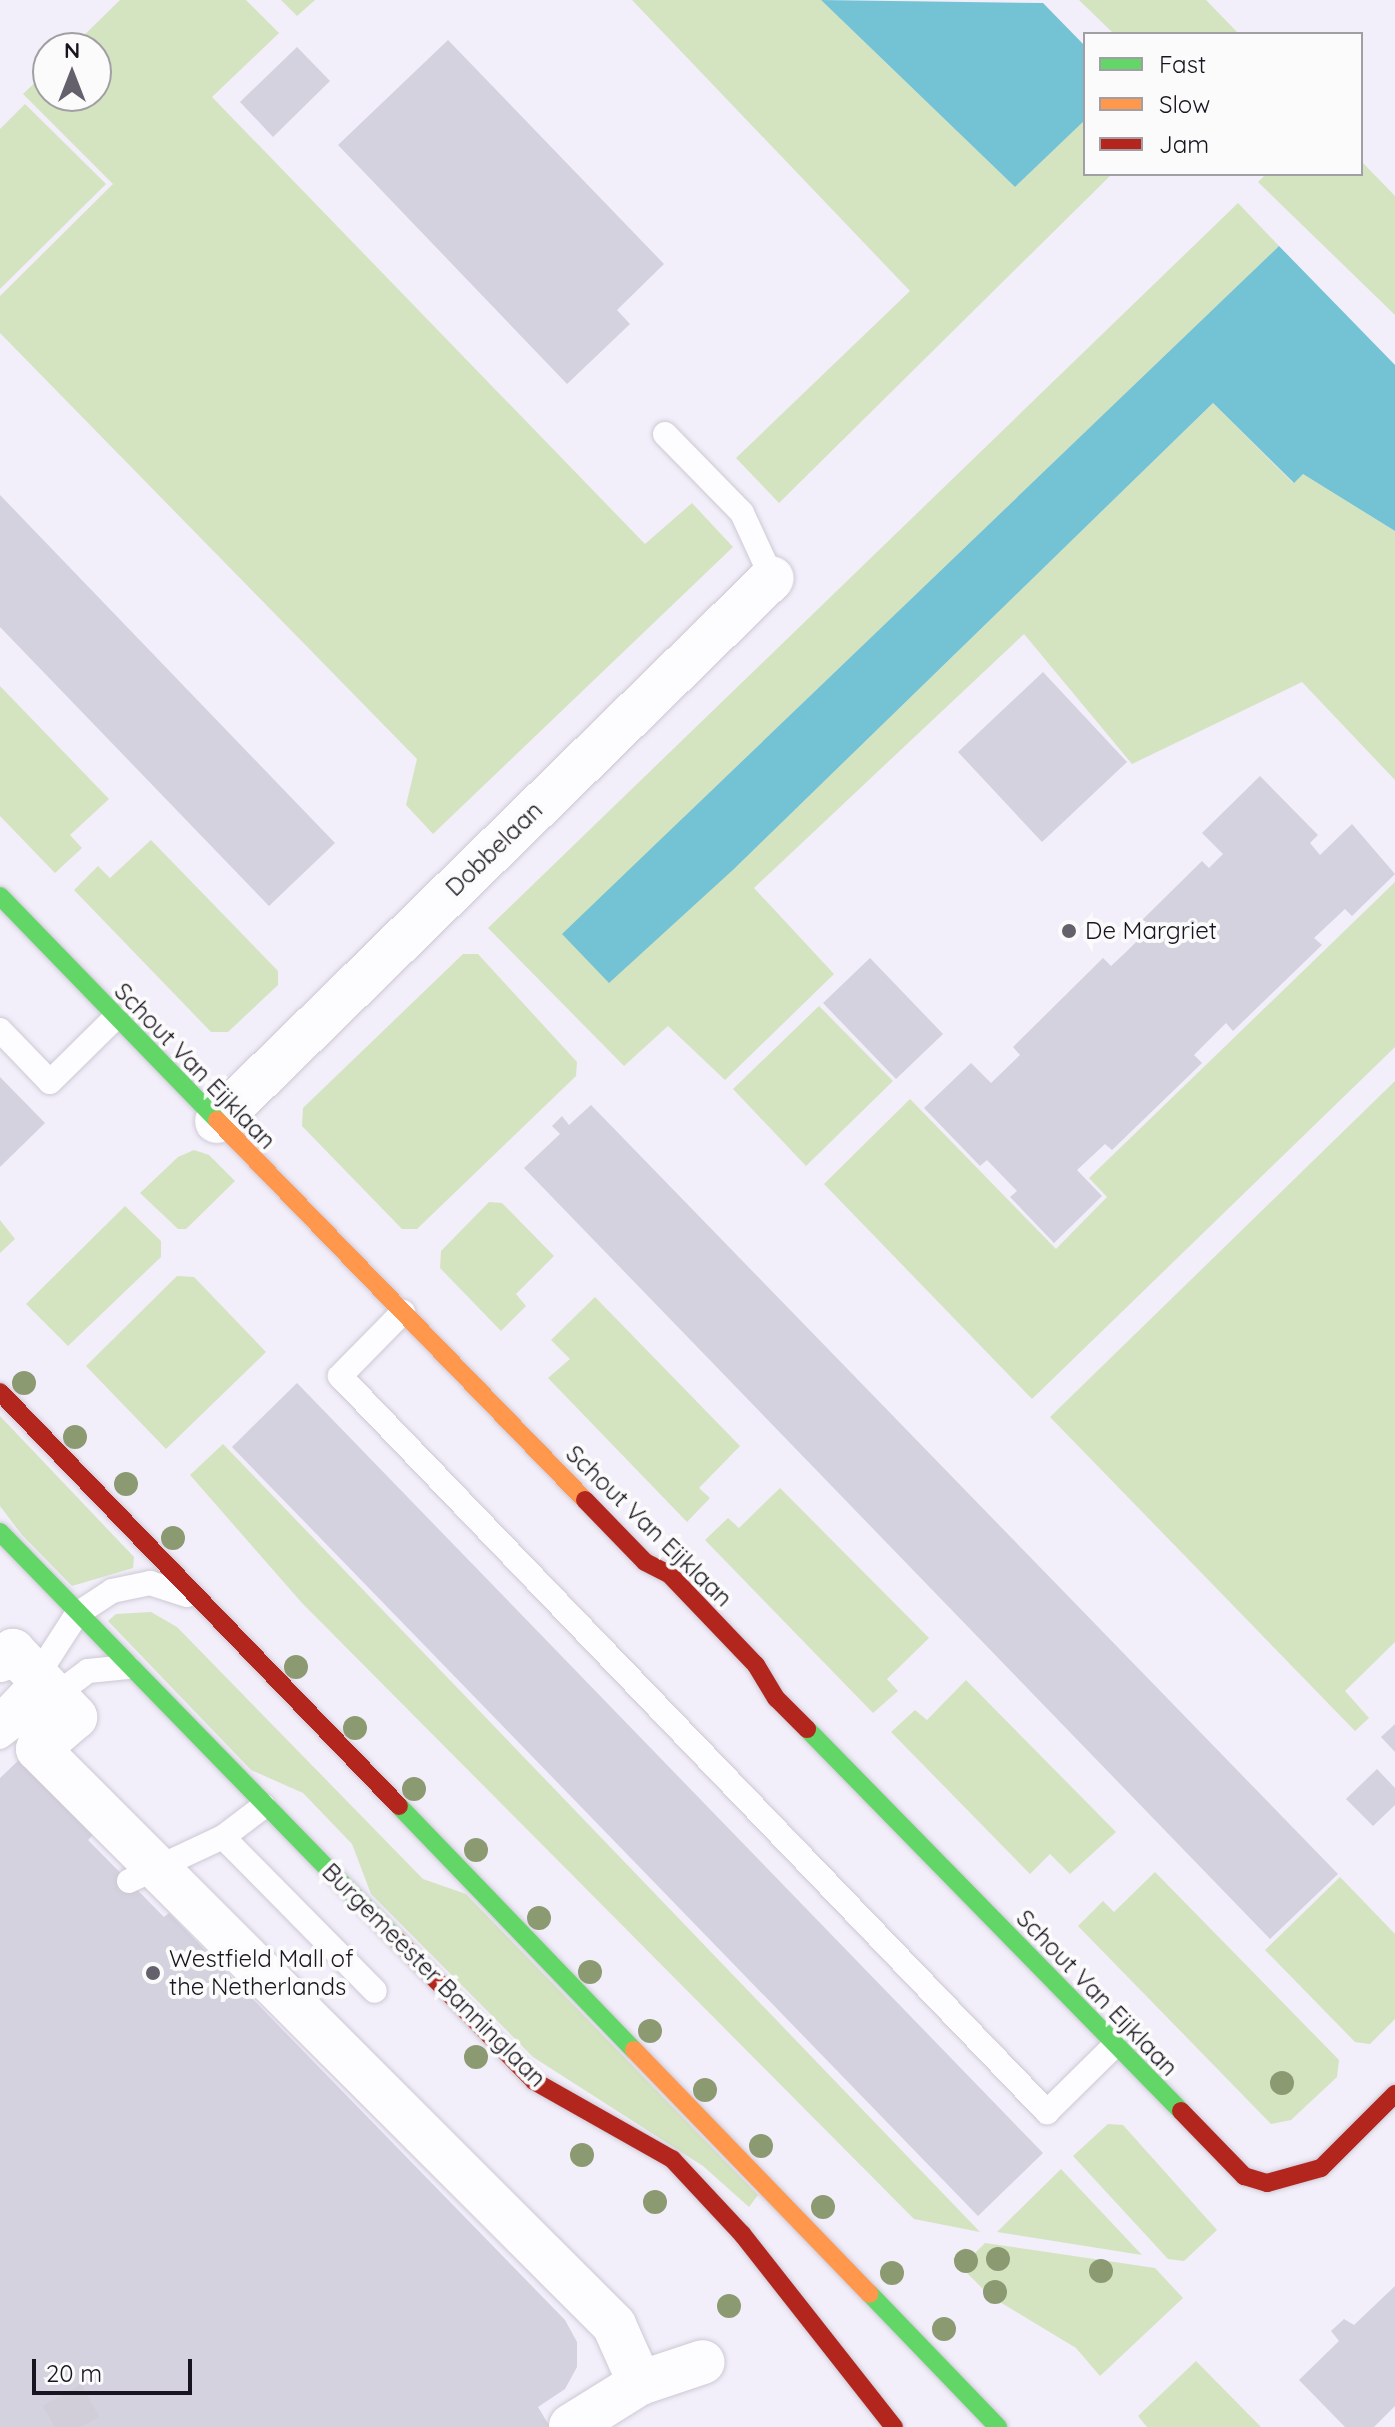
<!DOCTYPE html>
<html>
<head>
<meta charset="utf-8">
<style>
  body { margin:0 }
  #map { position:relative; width:1395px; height:2427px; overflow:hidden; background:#f2eefa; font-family:Quicksand,sans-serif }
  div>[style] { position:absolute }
  .green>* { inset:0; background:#d4e4c1 }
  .water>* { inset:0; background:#74c3d4 }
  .building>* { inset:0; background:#d4d2de }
  .street-tunnel>* { height:44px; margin-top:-22px; transform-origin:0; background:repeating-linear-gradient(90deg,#d1cdd9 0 44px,transparent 0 66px) }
  .roads { filter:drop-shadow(0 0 2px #cdc9d4) drop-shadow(0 0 2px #cdc9d4) }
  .lane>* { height:24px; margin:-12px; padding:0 12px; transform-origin:12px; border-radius:12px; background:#fdfcfe }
  .street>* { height:44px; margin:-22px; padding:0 22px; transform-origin:22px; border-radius:22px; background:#fdfcfe }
  .fast>* { height:18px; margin:-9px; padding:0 9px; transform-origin:9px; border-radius:9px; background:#63d668 }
  .slow>* { height:18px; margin:-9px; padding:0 9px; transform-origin:9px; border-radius:9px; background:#ff974d }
  .jam>* { height:18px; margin:-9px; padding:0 9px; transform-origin:9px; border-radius:9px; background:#b3261e }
  .trees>* { width:24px; height:24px; margin:-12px; border-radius:50%; background:#8c9a72 }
  .dots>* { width:22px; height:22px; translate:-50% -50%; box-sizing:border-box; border:4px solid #fbfbfb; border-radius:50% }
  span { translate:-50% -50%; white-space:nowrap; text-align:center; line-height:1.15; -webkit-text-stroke:8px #fbfbfb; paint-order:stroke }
  .street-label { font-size:24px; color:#191520 }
  .poi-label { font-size:24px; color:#191520 }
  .left { translate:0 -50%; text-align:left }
  .legend { position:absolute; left:1083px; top:32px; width:280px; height:144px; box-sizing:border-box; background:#fbfbfb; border:2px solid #a19fa3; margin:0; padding:10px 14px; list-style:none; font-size:24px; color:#191520 }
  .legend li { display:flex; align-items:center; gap:16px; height:40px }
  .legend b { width:40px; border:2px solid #a19fa3 }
  .north { position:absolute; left:32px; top:32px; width:80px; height:80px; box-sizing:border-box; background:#fbfbfb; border:2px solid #a19fa3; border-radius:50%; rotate:0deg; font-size:22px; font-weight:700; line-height:32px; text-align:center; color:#191520 }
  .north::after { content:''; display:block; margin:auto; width:28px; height:36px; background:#65616c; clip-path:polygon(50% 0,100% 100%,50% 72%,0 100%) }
  .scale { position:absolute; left:32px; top:2359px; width:160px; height:36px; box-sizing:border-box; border:4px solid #191520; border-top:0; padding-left:10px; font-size:24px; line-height:28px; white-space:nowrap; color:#191520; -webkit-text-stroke:6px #fbfbfb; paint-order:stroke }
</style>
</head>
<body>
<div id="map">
  <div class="green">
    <div style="clip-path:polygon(120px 0,246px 0,279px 33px,212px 97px,645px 544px,692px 503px,733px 547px,433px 834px,406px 805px,417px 759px,0 333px,0 296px,113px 184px,23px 94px,48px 70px,48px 96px,96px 96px,96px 48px,71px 48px)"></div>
    <div style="clip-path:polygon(281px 0,315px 0,297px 16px)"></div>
    <div style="clip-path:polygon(632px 0,821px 0,1015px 187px,1085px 120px,1085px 174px,1112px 174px,779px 503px,736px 458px,910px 291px)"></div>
    <div style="clip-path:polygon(1079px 0,1206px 0,1239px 34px,1114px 34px)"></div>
    <div style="clip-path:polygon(25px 104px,106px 184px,0 289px,0 129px)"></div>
    <div style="clip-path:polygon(1361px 161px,1395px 196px,1395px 315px,1258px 182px,1266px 174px,1361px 174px)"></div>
    <div style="clip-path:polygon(1238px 203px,1279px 246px,684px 817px,735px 868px,1213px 403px,1293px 483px,1303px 474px,1395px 531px,1395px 780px,1302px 682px,1132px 764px,1024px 634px,754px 888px,834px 974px,725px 1080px,668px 1026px,624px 1066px,488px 928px)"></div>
    <div style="clip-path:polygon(0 686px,109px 799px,70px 835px,82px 848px,55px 873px,0 816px)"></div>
    <div style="clip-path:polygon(151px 840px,278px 971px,278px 985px,228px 1032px,211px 1032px,74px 890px,98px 866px,110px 878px)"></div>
    <div style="clip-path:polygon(1395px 882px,1395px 1047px,1032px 1399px,824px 1184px,910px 1099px,1056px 1249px,1107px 1197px,1089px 1178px)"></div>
    <div style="clip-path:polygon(463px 954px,478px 954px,577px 1062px,576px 1076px,417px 1229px,402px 1229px,302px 1126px,303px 1108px)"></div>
    <div style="clip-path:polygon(819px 1006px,893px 1081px,806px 1166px,733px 1089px)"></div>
    <div style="clip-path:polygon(1395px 1081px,1395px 1642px,1345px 1691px,1369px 1718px,1355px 1731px,1050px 1417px)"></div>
    <div style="clip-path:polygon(194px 1150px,209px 1155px,235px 1181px,186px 1229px,178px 1229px,140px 1193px,178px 1157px)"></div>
    <div style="clip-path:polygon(489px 1202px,502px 1203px,554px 1256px,516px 1294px,526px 1306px,501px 1331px,440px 1268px,441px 1251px)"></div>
    <div style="clip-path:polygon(125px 1206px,161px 1241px,161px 1257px,68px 1346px,26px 1304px)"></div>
    <div style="clip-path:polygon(0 1220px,15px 1239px,0 1253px)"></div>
    <div style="clip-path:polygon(177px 1276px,194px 1277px,266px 1352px,166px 1449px,86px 1366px)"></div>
    <div style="clip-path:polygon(595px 1297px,740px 1446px,699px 1488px,710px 1498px,687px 1522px,548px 1378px,570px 1359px,551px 1340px)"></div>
    <div style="clip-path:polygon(0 1416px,134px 1557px,133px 1568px,72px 1586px,22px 1535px,0 1506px)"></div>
    <div style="clip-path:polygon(223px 1444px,980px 2232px,914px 2219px,302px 1603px,190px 1475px)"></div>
    <div style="clip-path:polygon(780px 1488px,929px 1638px,887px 1679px,898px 1691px,873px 1713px,705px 1540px,728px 1518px,739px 1528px)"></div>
    <div style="clip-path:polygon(151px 1612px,177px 1627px,423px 1879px,466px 1894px,758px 2195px,749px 2207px,703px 2166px,533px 2057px,371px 1894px,352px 1844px,303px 1793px,251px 1770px,108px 1621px,116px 1614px)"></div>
    <div style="clip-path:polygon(966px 1680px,1116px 1832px,1070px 1874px,1050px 1854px,1030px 1874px,891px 1732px,915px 1710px,927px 1720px)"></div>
    <div style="clip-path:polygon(1155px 1872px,1339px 2060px,1337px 2077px,1291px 2120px,1271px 2124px,1078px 1926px,1103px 1901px,1114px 1912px)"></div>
    <div style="clip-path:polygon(1340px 1877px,1395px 1934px,1395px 2019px,1370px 2044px,1355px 2042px,1265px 1950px)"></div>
    <div style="clip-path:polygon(1108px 2124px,1123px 2125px,1217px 2230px,1184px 2261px,1168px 2259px,1073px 2156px)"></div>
    <div style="clip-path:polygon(1061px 2169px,1142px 2255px,997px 2232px)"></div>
    <div style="clip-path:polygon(985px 2243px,1155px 2268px,1183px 2298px,1100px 2376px,1076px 2348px,990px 2296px,953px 2259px,965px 2248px,972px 2256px)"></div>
    <div style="clip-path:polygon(1196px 2361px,1261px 2427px,1147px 2427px,1138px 2416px)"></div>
  </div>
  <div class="water">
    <div style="clip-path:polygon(821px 0,1043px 3px,1085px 46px,1085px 120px,1015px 187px)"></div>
    <div style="clip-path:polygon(1279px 246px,1395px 365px,1395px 531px,1303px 474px,1294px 483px,1213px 403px,735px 868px,609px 983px,562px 934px)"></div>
  </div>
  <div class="building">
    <div style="clip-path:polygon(448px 40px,664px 264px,617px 310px,630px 324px,567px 384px,338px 145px)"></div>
    <div style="clip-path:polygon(297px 47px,330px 81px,273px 137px,240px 102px)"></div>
    <div style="clip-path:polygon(0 495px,335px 843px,269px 906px,0 627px)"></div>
    <div style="clip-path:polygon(1043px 672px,1127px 762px,1042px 842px,958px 752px)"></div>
    <div style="clip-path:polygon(1260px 776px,1318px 835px,1310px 843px,1320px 855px,1352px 824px,1395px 874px,1352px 916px,1345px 909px,1314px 938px,1322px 945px,1233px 1031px,1226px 1023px,1194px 1055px,1202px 1063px,1112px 1150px,1105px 1144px,1077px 1170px,1102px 1196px,1054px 1243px,1010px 1197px,1017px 1191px,987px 1160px,980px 1166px,924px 1108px,971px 1063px,991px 1083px,1020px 1055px,1013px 1047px,1103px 958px,1111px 966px,1126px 952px,1140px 938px,1132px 930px,1202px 861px,1209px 868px,1223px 854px,1202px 833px)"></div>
    <div style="clip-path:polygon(870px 958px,943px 1034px,896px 1079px,823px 1003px)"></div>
    <div style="clip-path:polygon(0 1077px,45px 1123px,0 1167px)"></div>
    <div style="clip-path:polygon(591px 1105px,1338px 1874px,1270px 1939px,524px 1168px,560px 1134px,552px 1126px,562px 1116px,569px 1125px)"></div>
    <div style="clip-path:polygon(297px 1383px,1043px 2153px,978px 2216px,232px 1447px)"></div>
    <div style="clip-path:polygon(1395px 1724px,1395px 1752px,1381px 1737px)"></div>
    <div style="clip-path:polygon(20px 1759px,94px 1834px,88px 1840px,164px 1917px,169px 1913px,565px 2320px,577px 2342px,577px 2367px,565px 2389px,538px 2407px,550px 2427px,0 2427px,0 1778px)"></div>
    <div style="clip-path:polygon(1377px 1769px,1395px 1788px,1395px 1805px,1373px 1826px,1346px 1799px)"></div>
    <div style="clip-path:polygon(1395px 2286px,1395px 2406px,1374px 2427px,1345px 2427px,1299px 2380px,1339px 2341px,1331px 2331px,1344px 2319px,1354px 2325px)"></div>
  </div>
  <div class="street-tunnel">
    <div style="left:62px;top:2395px;width:37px;rotate:61deg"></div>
  </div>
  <div class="roads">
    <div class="lane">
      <div style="left:665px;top:434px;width:110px;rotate:45.7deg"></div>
      <div style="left:742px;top:513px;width:72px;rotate:65.2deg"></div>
      <div style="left:0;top:1030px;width:72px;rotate:46.1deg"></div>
      <div style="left:50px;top:1082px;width:91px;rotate:-44.6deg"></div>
      <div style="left:403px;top:1312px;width:90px;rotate:134.5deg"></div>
      <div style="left:340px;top:1376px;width:1021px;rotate:46.15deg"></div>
      <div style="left:1047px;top:2112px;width:94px;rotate:-44.6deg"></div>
      <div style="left:0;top:1715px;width:54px;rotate:-46.5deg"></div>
      <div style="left:37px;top:1676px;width:74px;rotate:-57.2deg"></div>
      <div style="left:77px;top:1614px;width:42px;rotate:-33.3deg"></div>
      <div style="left:112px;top:1591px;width:39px;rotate:-12deg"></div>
      <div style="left:150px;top:1583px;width:39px;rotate:18deg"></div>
      <div style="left:0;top:1737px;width:110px;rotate:-36.9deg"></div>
      <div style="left:88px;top:1671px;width:40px;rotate:-5.7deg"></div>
      <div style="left:223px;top:1837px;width:216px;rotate:45.4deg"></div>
      <div style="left:129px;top:1881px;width:104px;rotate:-25.1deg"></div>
      <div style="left:223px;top:1837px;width:51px;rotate:-37.1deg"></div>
    </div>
    <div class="street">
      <div style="left:217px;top:1121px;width:776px;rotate:-44.37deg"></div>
      <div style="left:0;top:1660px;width:16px;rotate:-35deg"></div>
      <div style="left:13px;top:1651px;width:91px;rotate:46.8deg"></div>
      <div style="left:75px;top:1717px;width:49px;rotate:139.1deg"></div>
      <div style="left:38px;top:1749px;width:815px;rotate:45deg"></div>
      <div style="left:614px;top:2325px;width:64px;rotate:65.9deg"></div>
      <div style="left:571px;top:2426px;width:81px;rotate:-31.9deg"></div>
      <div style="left:640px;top:2383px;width:66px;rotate:-18.4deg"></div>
    </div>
    <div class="fast">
      <div style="left:0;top:896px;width:312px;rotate:45.9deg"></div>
      <div style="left:0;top:1532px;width:572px;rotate:45.78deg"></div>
      <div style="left:807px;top:1729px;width:535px;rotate:45.61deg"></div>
      <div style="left:399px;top:1806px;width:339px;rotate:46.1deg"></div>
      <div style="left:870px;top:2294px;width:185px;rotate:46.1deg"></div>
    </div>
    <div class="slow">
      <div style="left:217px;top:1120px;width:529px;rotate:45.92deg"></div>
      <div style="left:634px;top:2050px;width:339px;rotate:46deg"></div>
    </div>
    <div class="jam">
      <div style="left:0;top:1392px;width:575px;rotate:46.06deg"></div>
      <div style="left:585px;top:1500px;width:86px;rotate:45.9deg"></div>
      <div style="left:645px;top:1562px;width:27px;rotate:27deg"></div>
      <div style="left:669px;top:1574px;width:126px;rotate:46.3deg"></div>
      <div style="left:756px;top:1665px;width:39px;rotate:59deg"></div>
      <div style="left:776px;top:1698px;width:44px;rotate:45deg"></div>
      <div style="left:399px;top:1942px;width:194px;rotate:45.8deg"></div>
      <div style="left:534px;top:2081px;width:159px;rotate:29.5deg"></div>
      <div style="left:672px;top:2159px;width:103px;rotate:47deg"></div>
      <div style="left:742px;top:2234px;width:246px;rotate:51.8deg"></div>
      <div style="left:1181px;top:2111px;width:91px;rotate:45.9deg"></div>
      <div style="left:1244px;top:2176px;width:24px;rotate:17deg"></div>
      <div style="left:1267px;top:2183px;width:56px;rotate:-15.5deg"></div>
      <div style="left:1321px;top:2168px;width:105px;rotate:-45deg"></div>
    </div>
  </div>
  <div class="trees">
    <div style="left:24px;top:1383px"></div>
    <div style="left:75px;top:1437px"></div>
    <div style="left:126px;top:1484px"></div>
    <div style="left:173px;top:1538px"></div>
    <div style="left:296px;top:1667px"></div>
    <div style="left:355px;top:1728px"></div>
    <div style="left:414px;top:1789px"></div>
    <div style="left:476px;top:1850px"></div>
    <div style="left:539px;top:1918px"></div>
    <div style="left:590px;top:1972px"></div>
    <div style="left:650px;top:2031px"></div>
    <div style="left:476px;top:2057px"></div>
    <div style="left:1282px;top:2083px"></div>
    <div style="left:705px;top:2090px"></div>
    <div style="left:761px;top:2146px"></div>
    <div style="left:582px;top:2155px"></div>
    <div style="left:655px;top:2202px"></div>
    <div style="left:823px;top:2207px"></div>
    <div style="left:998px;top:2259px"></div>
    <div style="left:966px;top:2261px"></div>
    <div style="left:1101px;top:2271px"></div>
    <div style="left:892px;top:2273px"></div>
    <div style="left:995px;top:2292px"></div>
    <div style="left:729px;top:2306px"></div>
    <div style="left:944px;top:2329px"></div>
  </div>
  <div class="dots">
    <div style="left:1069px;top:931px;background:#65616c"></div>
    <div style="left:153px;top:1973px;background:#65616c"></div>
  </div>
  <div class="street-label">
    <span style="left:494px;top:849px;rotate:-44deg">Dobbelaan</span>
    <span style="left:195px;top:1066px;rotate:46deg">Schout Van Eijklaan</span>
    <span style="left:649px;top:1526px;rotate:44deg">Schout Van Eijklaan</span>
    <span style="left:434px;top:1975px;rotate:45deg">Burgemeester Banninglaan</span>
    <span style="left:1097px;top:1993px;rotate:46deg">Schout Van Eijklaan</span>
  </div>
  <div class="poi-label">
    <span class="left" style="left:1085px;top:931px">De Margriet</span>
    <span class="left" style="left:169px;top:1973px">Westfield Mall of<br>the Netherlands</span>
  </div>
  <ul class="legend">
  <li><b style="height:10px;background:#63d668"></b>Fast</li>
  <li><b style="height:10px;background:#ff974d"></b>Slow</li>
  <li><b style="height:10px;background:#b3261e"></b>Jam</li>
  </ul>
  <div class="north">N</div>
  <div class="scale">20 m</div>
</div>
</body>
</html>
